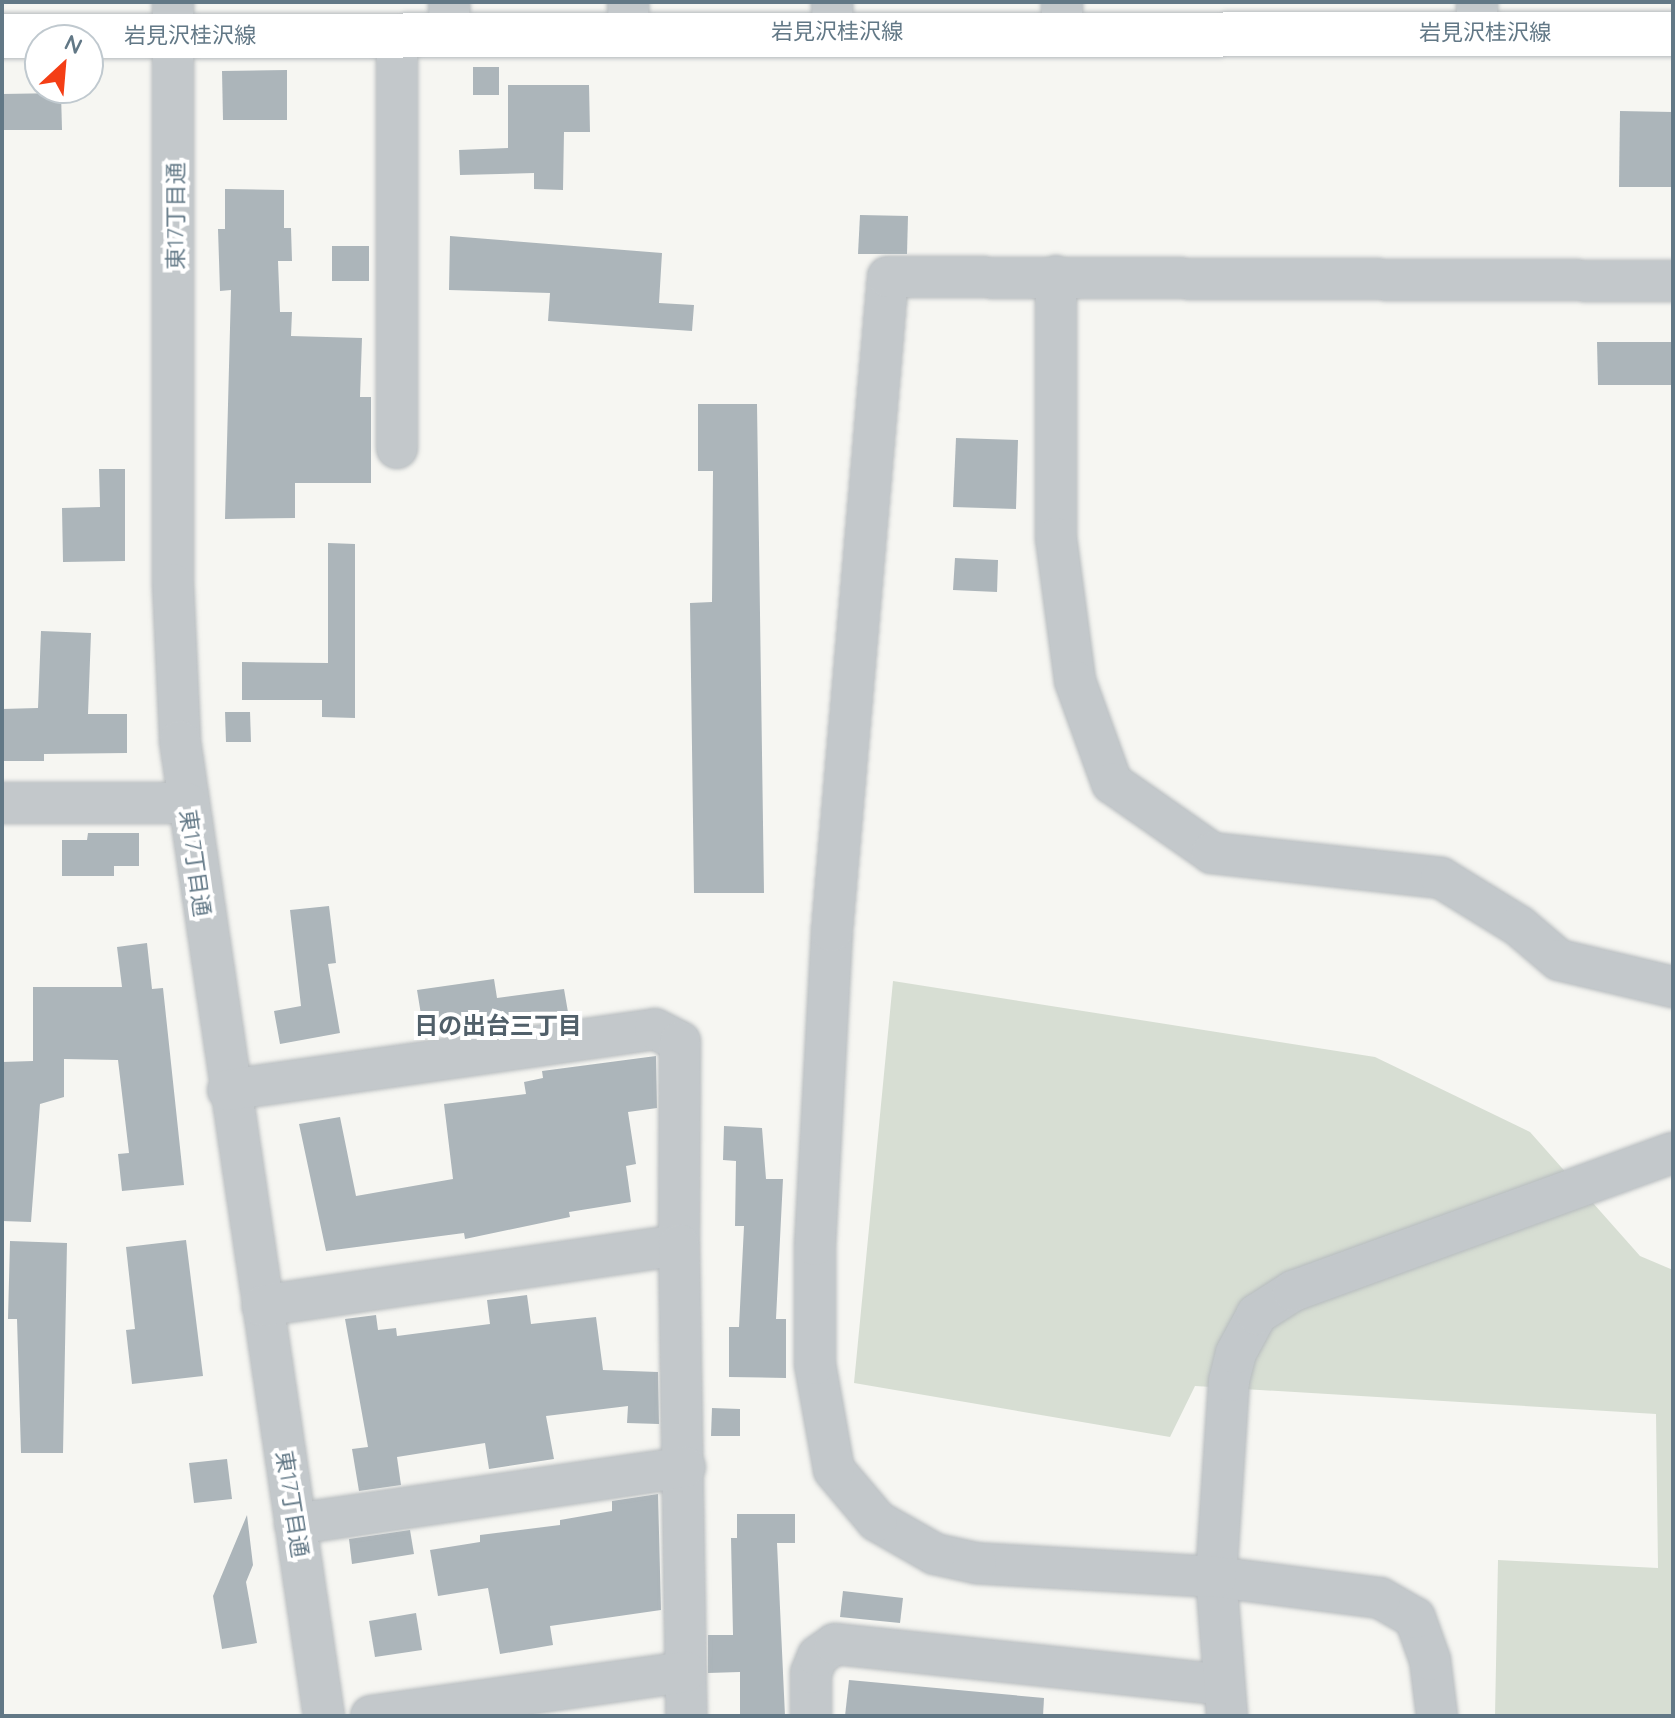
<!DOCTYPE html>
<html>
<head>
<meta charset="utf-8">
<style>
  body { margin:0 }
  #map { position:relative; width:1675px; height:1718px; overflow:hidden; background:#f6f6f2; font-family:Quicksand,"Noto Sans JP",sans-serif }
  div>[style] { position:absolute }
  .green>* { inset:0; background:#d7ded3 }
  .building>* { inset:0; background:#acb5ba }
  .roads { filter:drop-shadow(0 0 2px #b6bbbe) drop-shadow(0 0 2px #b6bbbe) }
  .minor>* { height:40px; margin:-20px; padding:0 20px; transform-origin:20px; border-radius:20px; background:#c3c8cb }
  .major>* { height:44px; margin:-22px; padding:0 22px; transform-origin:22px; border-radius:22px; background:#fff }
  span { translate:-50% -50%; white-space:nowrap; text-align:center; line-height:1.15; -webkit-text-stroke:8px #fff; paint-order:stroke }
  .street-label { font-size:22px; color:#627886 }
  .neighbourhood-label { font-size:24px; color:#51606a; font-weight:700 }
  .frame { position:absolute; inset:0; border:4px solid #627886; pointer-events:none }
  .north { position:absolute; left:24px; top:24px; width:80px; height:80px; box-sizing:border-box; background:#fff; border:2px solid #c0c9cf; border-radius:50%; rotate:26deg; font-size:22px; font-weight:700; line-height:32px; text-align:center; color:#627886 }
  .north::after { content:''; display:block; margin:auto; width:28px; height:36px; background:#f43e15; clip-path:polygon(50% 0,100% 100%,50% 72%,0 100%) }
</style>
</head>
<body>
<div id="map">
  <div class="green">
    <div style="clip-path:polygon(893px 981px,1375px 1057px,1530px 1132px,1640px 1256px,1673px 1270px,1673px 1716px,1495px 1716px,1498px 1560px,1658px 1568px,1656px 1414px,1195px 1386px,1170px 1437px,854px 1383px)"></div>
  </div>
  <div class="building">
    <div style="clip-path:polygon(473px 67px,499px 67px,499px 95px,473px 95px)"></div>
    <div style="clip-path:polygon(287px 70px,287px 120px,223px 120px,222px 71px)"></div>
    <div style="clip-path:polygon(508px 85px,589px 85px,590px 132px,564px 132px,563px 190px,534px 189px,534px 173px,460px 175px,459px 150px,508px 148px)"></div>
    <div style="clip-path:polygon(61px 93px,62px 130px,2px 130px,2px 94px)"></div>
    <div style="clip-path:polygon(1620px 111px,1673px 112px,1673px 187px,1619px 187px)"></div>
    <div style="clip-path:polygon(225px 189px,284px 190px,284px 228px,291px 228px,292px 261px,278px 261px,280px 312px,292px 312px,291px 336px,362px 338px,360px 397px,371px 397px,371px 483px,295px 483px,295px 518px,225px 519px,231px 290px,220px 291px,218px 229px,225px 229px)"></div>
    <div style="clip-path:polygon(860px 215px,908px 216px,907px 254px,858px 254px)"></div>
    <div style="clip-path:polygon(450px 236px,662px 253px,659px 303px,694px 305px,692px 331px,548px 321px,550px 293px,449px 290px)"></div>
    <div style="clip-path:polygon(332px 246px,369px 246px,369px 281px,332px 281px)"></div>
    <div style="clip-path:polygon(1597px 342px,1673px 342px,1673px 385px,1598px 385px)"></div>
    <div style="clip-path:polygon(698px 404px,757px 404px,764px 893px,694px 893px,690px 603px,712px 602px,713px 471px,698px 471px)"></div>
    <div style="clip-path:polygon(956px 438px,1018px 440px,1016px 509px,953px 507px)"></div>
    <div style="clip-path:polygon(99px 469px,125px 469px,125px 561px,63px 562px,62px 508px,100px 507px)"></div>
    <div style="clip-path:polygon(328px 543px,355px 544px,355px 718px,322px 717px,322px 700px,242px 700px,242px 662px,328px 663px)"></div>
    <div style="clip-path:polygon(955px 558px,998px 560px,997px 592px,953px 590px)"></div>
    <div style="clip-path:polygon(41px 631px,91px 633px,88px 714px,127px 714px,127px 753px,44px 754px,44px 761px,2px 761px,2px 709px,38px 708px)"></div>
    <div style="clip-path:polygon(225px 712px,250px 712px,251px 742px,226px 742px)"></div>
    <div style="clip-path:polygon(88px 833px,139px 833px,139px 866px,114px 866px,114px 876px,62px 876px,62px 840px,87px 840px)"></div>
    <div style="clip-path:polygon(329px 906px,336px 963px,328px 964px,340px 1033px,280px 1044px,274px 1011px,301px 1006px,290px 910px)"></div>
    <div style="clip-path:polygon(147px 943px,152px 989px,163px 988px,184px 1185px,122px 1191px,118px 1154px,129px 1153px,118px 1060px,64px 1059px,64px 1097px,40px 1104px,31px 1222px,2px 1221px,2px 1062px,33px 1061px,33px 987px,122px 987px,117px 947px)"></div>
    <div style="clip-path:polygon(494px 979px,497px 998px,564px 989px,569px 1018px,424px 1033px,417px 990px)"></div>
    <div style="clip-path:polygon(656px 1056px,657px 1108px,628px 1112px,636px 1164px,626px 1166px,631px 1202px,569px 1212px,570px 1217px,465px 1239px,464px 1233px,326px 1251px,299px 1124px,340px 1117px,356px 1196px,453px 1179px,444px 1104px,526px 1094px,524px 1082px,543px 1078px,542px 1071px)"></div>
    <div style="clip-path:polygon(724px 1126px,762px 1128px,766px 1179px,783px 1179px,776px 1319px,786px 1319px,786px 1378px,729px 1377px,729px 1327px,739px 1327px,744px 1226px,735px 1226px,736px 1161px,723px 1160px)"></div>
    <div style="clip-path:polygon(186px 1240px,203px 1376px,132px 1384px,126px 1330px,135px 1329px,126px 1247px)"></div>
    <div style="clip-path:polygon(10px 1241px,67px 1243px,63px 1453px,21px 1453px,17px 1319px,8px 1319px)"></div>
    <div style="clip-path:polygon(527px 1295px,531px 1324px,596px 1317px,603px 1370px,658px 1372px,659px 1424px,627px 1423px,628px 1406px,546px 1416px,554px 1459px,489px 1469px,485px 1443px,397px 1457px,401px 1485px,359px 1491px,352px 1449px,368px 1447px,345px 1319px,376px 1315px,378px 1330px,396px 1328px,397px 1336px,490px 1324px,487px 1300px)"></div>
    <div style="clip-path:polygon(712px 1408px,740px 1409px,740px 1436px,711px 1436px)"></div>
    <div style="clip-path:polygon(227px 1459px,232px 1499px,194px 1503px,189px 1463px)"></div>
    <div style="clip-path:polygon(658px 1494px,661px 1610px,550px 1626px,553px 1645px,500px 1654px,488px 1588px,438px 1596px,430px 1550px,480px 1542px,480px 1535px,560px 1525px,560px 1520px,612px 1511px,612px 1501px)"></div>
    <div style="clip-path:polygon(737px 1514px,795px 1514px,795px 1543px,777px 1543px,785px 1716px,740px 1716px,740px 1672px,708px 1673px,708px 1635px,733px 1635px,731px 1538px,737px 1538px)"></div>
    <div style="clip-path:polygon(247px 1515px,253px 1565px,246px 1582px,257px 1643px,222px 1649px,213px 1596px)"></div>
    <div style="clip-path:polygon(410px 1530px,414px 1554px,352px 1564px,349px 1539px)"></div>
    <div style="clip-path:polygon(843px 1591px,903px 1598px,900px 1623px,840px 1617px)"></div>
    <div style="clip-path:polygon(416px 1613px,422px 1650px,375px 1657px,369px 1621px)"></div>
    <div style="clip-path:polygon(849px 1680px,1044px 1698px,1043px 1716px,845px 1716px)"></div>
  </div>
  <div class="roads">
    <div class="minor">
      <div style="left:173px;top:2px;width:582px;rotate:90deg"></div>
      <div style="left:173px;top:584px;width:157px;rotate:87.4deg"></div>
      <div style="left:180px;top:741px;width:986px;rotate:81.6deg"></div>
      <div style="left:449px;top:2px;width:34px;rotate:88deg"></div>
      <div style="left:628px;top:2px;width:33px;rotate:88deg"></div>
      <div style="left:832px;top:2px;width:29px;rotate:88deg"></div>
      <div style="left:1062px;top:2px;width:31px;rotate:90deg"></div>
      <div style="left:1477px;top:2px;width:31px;rotate:90deg"></div>
      <div style="left:1056px;top:276px;width:262px;rotate:90deg"></div>
      <div style="left:1056px;top:538px;width:144px;rotate:82.4deg"></div>
      <div style="left:1075px;top:681px;width:109px;rotate:70.1deg"></div>
      <div style="left:1112px;top:783px;width:122px;rotate:35deg"></div>
      <div style="left:1212px;top:853px;width:230px;rotate:6.2deg"></div>
      <div style="left:1441px;top:878px;width:92px;rotate:31.6deg"></div>
      <div style="left:1519px;top:926px;width:52px;rotate:40.4deg"></div>
      <div style="left:1559px;top:960px;width:117px;rotate:13.3deg"></div>
      <div style="left:397px;top:448px;width:412px;rotate:-90deg"></div>
      <div style="left:2px;top:803px;width:185px"></div>
      <div style="left:228px;top:1090px;width:431px;rotate:-8.1deg"></div>
      <div style="left:655px;top:1029px;width:28px;rotate:27deg"></div>
      <div style="left:680px;top:1042px;width:203px;rotate:90.3deg"></div>
      <div style="left:679px;top:1245px;width:421px;rotate:171.7deg"></div>
      <div style="left:679px;top:1245px;width:471px;rotate:89.1deg"></div>
      <div style="left:295px;top:1524px;width:394px;rotate:-8.3deg"></div>
      <div style="left:371px;top:1716px;width:318px;rotate:-8deg"></div>
      <div style="left:811px;top:1716px;width:43px;rotate:-90deg"></div>
      <div style="left:811px;top:1673px;width:18px;rotate:-68deg"></div>
      <div style="left:818px;top:1656px;width:21px;rotate:-35deg"></div>
      <div style="left:835px;top:1644px;width:391px;rotate:6deg"></div>
      <div style="left:1227px;top:1716px;width:139px;rotate:-94.5deg"></div>
      <div style="left:1216px;top:1577px;width:196px;rotate:-86.2deg"></div>
      <div style="left:1229px;top:1381px;width:29px;rotate:-76deg"></div>
      <div style="left:1236px;top:1353px;width:44px;rotate:-61.7deg"></div>
      <div style="left:1257px;top:1314px;width:43px;rotate:-32.6deg"></div>
      <div style="left:1293px;top:1291px;width:404px;rotate:-20deg"></div>
      <div style="left:1437px;top:1716px;width:56px;rotate:-97.1deg"></div>
      <div style="left:1430px;top:1660px;width:45px;rotate:-109.7deg"></div>
      <div style="left:1415px;top:1618px;width:40px;rotate:-150.3deg"></div>
      <div style="left:1380px;top:1598px;width:165px;rotate:-172.7deg"></div>
      <div style="left:1216px;top:1577px;width:240px;rotate:-176.7deg"></div>
      <div style="left:976px;top:1563px;width:42px;rotate:-167.6deg"></div>
      <div style="left:935px;top:1554px;width:67px;rotate:-150.4deg"></div>
      <div style="left:877px;top:1521px;width:67px;rotate:-130.1deg"></div>
      <div style="left:834px;top:1470px;width:108px;rotate:-100.2deg"></div>
      <div style="left:815px;top:1364px;width:119px;rotate:-90deg"></div>
      <div style="left:815px;top:1245px;width:314px;rotate:-86.9deg"></div>
      <div style="left:832px;top:931px;width:656px;rotate:-85.11deg"></div>
      <div style="left:888px;top:277px;width:785px;rotate:0.29deg"></div>
    </div>
    <div class="major">
      <div style="left:2px;top:36px;width:1671px;rotate:-0.07deg"></div>
    </div>
  </div>
  <div class="street-label">
    <span style="left:837px;top:32px">岩見沢桂沢線</span>
    <span style="left:1485px;top:33px">岩見沢桂沢線</span>
    <span style="left:190px;top:36px">岩見沢桂沢線</span>
    <span style="left:176px;top:216px;rotate:-90deg">東17丁目通</span>
    <span style="left:195px;top:863px;rotate:82deg">東17丁目通</span>
    <span style="left:292px;top:1504px;rotate:81deg">東17丁目通</span>
  </div>
  <div class="neighbourhood-label">
    <span style="left:498px;top:1026px">日の出台三丁目</span>
  </div>
  <div class="frame"></div>
  <div class="north">N</div>
</div>
</body>
</html>
